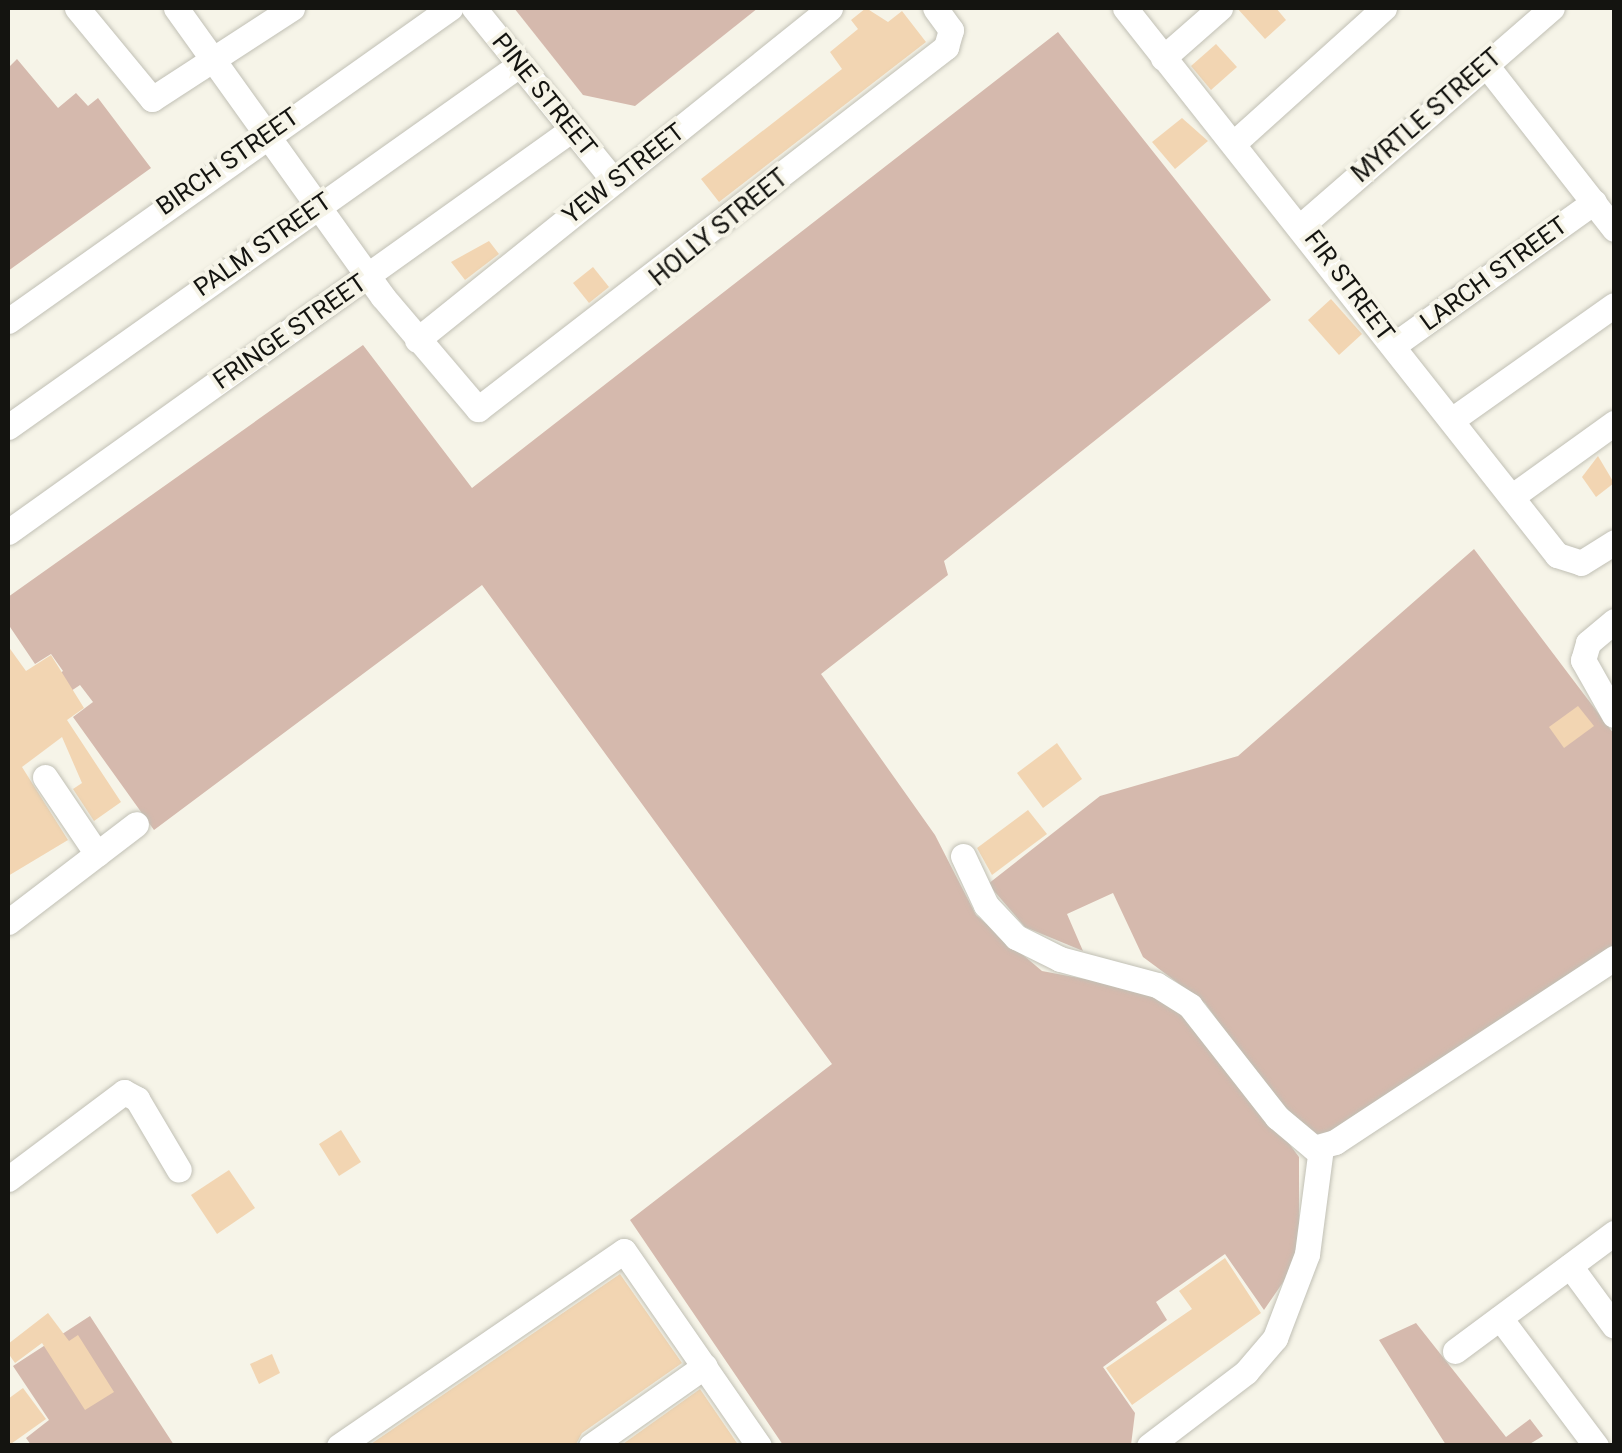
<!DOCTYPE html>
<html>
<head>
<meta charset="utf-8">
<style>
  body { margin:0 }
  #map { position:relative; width:1622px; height:1453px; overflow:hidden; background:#f6f4e8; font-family:Roboto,sans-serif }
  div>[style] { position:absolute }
  .green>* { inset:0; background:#d5b9ad }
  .building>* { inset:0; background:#f2d5b2 }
  .roads { filter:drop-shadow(0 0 2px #c1c0b5) drop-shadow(0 0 2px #c1c0b5) }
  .minor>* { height:25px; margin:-12.5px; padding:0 12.5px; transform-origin:12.5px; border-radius:12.5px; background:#fff }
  span { translate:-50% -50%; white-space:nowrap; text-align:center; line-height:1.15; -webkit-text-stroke:8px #f6f4e8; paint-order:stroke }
  .street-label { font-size:25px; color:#141410 }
  .frame { position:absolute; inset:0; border:10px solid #141410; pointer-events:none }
</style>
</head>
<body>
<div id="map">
  <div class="green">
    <div style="clip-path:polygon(514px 8px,758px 8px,635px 106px,583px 95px)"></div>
    <div style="clip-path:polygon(1058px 32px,1271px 300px,944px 561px,948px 575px,821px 674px,935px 835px,976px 915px,1042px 971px,1159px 993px,1221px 1052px,1299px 1157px,1299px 1259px,1264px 1310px,1225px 1254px,1156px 1302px,1167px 1320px,1103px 1367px,1135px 1413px,1131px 1445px,783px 1445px,630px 1220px,832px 1064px,482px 585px,154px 830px,73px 717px,93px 702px,80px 685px,59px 699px,47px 682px,63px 671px,51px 654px,35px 664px,8px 624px,8px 597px,363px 345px,472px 488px)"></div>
    <div style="clip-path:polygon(17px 59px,58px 108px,76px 93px,88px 106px,98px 98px,151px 168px,8px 271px,8px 68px)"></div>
    <div style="clip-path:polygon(1474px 549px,1614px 734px,1614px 948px,1315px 1142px,1275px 1101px,1205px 1003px,1143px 957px,1113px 893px,1067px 914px,1083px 951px,1025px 927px,988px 884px,1100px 796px,1238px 756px)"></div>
    <div style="clip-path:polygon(90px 1316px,174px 1445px,31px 1445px,26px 1438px,49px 1420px,13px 1366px)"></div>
    <div style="clip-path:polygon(1416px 1323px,1506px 1437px,1530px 1419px,1543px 1436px,1528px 1445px,1446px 1445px,1379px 1340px)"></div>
  </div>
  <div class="building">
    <div style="clip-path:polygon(866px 8px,888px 22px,902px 11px,926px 42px,719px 202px,701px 179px,842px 69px,830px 52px,858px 29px,851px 20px)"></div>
    <div style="clip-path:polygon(1237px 8px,1276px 8px,1286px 20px,1265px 39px)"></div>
    <div style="clip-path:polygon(1216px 44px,1237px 67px,1211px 90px,1191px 66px)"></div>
    <div style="clip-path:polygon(1182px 118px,1208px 141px,1175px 169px,1152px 142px)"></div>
    <div style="clip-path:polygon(489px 241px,499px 254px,465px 280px,451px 262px)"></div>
    <div style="clip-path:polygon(593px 267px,609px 287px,589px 303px,573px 283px)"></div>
    <div style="clip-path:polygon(1331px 299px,1362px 334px,1339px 355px,1308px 320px)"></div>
    <div style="clip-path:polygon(1598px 456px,1614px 483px,1596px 497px,1582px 477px)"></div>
    <div style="clip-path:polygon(8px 646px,26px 671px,51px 655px,84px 708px,67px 720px,121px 802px,94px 821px,73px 789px,82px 783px,62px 737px,22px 767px,68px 840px,8px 876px)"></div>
    <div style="clip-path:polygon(1578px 706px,1594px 726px,1564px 748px,1549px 727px)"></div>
    <div style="clip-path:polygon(1057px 743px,1082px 779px,1043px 808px,1017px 773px)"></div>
    <div style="clip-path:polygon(1028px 810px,1047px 834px,992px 875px,977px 848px)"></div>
    <div style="clip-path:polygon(341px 1130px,361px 1162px,339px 1176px,319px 1144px)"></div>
    <div style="clip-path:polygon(229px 1170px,255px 1208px,217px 1234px,191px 1195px)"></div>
    <div style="clip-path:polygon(1225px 1258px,1261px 1313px,1132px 1405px,1106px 1368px,1192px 1309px,1179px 1291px)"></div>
    <div style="clip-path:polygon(620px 1274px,682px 1363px,582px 1433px,575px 1446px,368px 1446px)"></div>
    <div style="clip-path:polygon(48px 1313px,69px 1341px,78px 1335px,114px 1392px,85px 1410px,42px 1343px,15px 1363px,8px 1353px,8px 1344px)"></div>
    <div style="clip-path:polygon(272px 1354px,280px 1373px,259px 1384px,250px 1364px)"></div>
    <div style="clip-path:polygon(23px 1388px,46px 1419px,8px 1446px,8px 1399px)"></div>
    <div style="clip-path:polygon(700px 1389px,739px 1446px,620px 1446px)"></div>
  </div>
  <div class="roads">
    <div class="minor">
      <div style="left:77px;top:8px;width:118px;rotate:50.5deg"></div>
      <div style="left:152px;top:99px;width:167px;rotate:-33deg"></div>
      <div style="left:176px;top:8px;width:355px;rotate:54.4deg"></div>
      <div style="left:383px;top:297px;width:147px;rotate:49.7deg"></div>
      <div style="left:478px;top:409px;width:592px;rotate:-37.72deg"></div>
      <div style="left:946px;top:47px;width:18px;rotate:-74deg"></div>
      <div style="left:951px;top:30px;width:27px;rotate:-126deg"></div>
      <div style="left:474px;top:8px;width:223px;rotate:51deg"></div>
      <div style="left:1125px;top:8px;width:697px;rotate:51.7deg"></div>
      <div style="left:1557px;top:555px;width:25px;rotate:18deg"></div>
      <div style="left:1581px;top:563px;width:39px;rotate:-32deg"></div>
      <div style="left:1163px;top:58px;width:76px;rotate:-41.3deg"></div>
      <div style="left:1486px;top:65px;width:208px;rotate:52deg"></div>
      <div style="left:1234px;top:143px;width:202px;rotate:-42deg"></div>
      <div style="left:1302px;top:225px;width:331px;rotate:-41deg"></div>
      <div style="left:8px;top:321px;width:542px;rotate:-35.3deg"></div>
      <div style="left:417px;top:340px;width:530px;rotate:-38.79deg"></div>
      <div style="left:1394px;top:345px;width:246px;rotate:-35.6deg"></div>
      <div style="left:1453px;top:419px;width:197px;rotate:-35.3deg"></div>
      <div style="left:8px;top:427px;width:626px;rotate:-35.31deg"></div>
      <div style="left:1514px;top:495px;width:123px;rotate:-35.8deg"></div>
      <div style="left:8px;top:532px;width:692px;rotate:-35.53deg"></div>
      <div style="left:1614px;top:621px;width:34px;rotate:140deg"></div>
      <div style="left:1588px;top:643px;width:18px;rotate:106deg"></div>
      <div style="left:1583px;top:660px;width:63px;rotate:60.6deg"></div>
      <div style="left:45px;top:777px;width:93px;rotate:56deg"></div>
      <div style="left:963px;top:856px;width:54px;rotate:64.9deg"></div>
      <div style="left:986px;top:905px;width:44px;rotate:46.8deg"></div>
      <div style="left:1016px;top:937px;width:49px;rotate:26.6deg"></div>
      <div style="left:1060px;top:959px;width:100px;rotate:15deg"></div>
      <div style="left:1157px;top:985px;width:39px;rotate:32deg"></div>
      <div style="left:1190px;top:1006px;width:141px;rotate:51.9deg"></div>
      <div style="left:1277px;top:1117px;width:48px;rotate:40deg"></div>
      <div style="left:1314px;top:1148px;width:22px;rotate:-16deg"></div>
      <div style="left:1335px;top:1142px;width:334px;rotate:-33.4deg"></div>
      <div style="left:8px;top:922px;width:161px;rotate:-37.4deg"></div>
      <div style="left:8px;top:1179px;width:145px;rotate:-36.9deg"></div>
      <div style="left:124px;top:1092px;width:15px;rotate:28deg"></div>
      <div style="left:137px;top:1099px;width:82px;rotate:59.4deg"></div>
      <div style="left:1570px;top:1266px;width:74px;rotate:53.7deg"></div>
      <div style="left:1500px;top:1318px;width:160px;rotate:53.1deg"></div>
      <div style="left:1455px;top:1351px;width:198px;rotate:-36.6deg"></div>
      <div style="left:339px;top:1446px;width:345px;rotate:-34.4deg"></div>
      <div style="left:624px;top:1251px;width:237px;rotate:55.3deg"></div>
      <div style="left:591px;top:1446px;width:139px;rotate:-35.1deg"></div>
      <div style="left:1149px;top:1446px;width:122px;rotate:-37.3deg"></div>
      <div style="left:1246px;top:1372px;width:45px;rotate:-49.5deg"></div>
      <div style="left:1275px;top:1338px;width:90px;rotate:-69.1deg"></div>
      <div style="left:1307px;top:1254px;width:107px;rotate:-82.5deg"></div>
    </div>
  </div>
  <div class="street-label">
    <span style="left:544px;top:95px;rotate:51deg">PINE STREET</span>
    <span style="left:1427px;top:116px;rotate:-41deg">MYRTLE STREET</span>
    <span style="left:228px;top:162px;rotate:-35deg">BIRCH STREET</span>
    <span style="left:624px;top:174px;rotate:-38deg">YEW STREET</span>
    <span style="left:719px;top:228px;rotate:-39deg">HOLLY STREET</span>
    <span style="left:263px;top:245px;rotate:-35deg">PALM STREET</span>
    <span style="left:1494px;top:274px;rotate:-36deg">LARCH STREET</span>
    <span style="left:1349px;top:286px;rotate:53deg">FIR STREET</span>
    <span style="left:290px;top:332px;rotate:-35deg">FRINGE STREET</span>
  </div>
  <div class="frame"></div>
</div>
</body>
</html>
